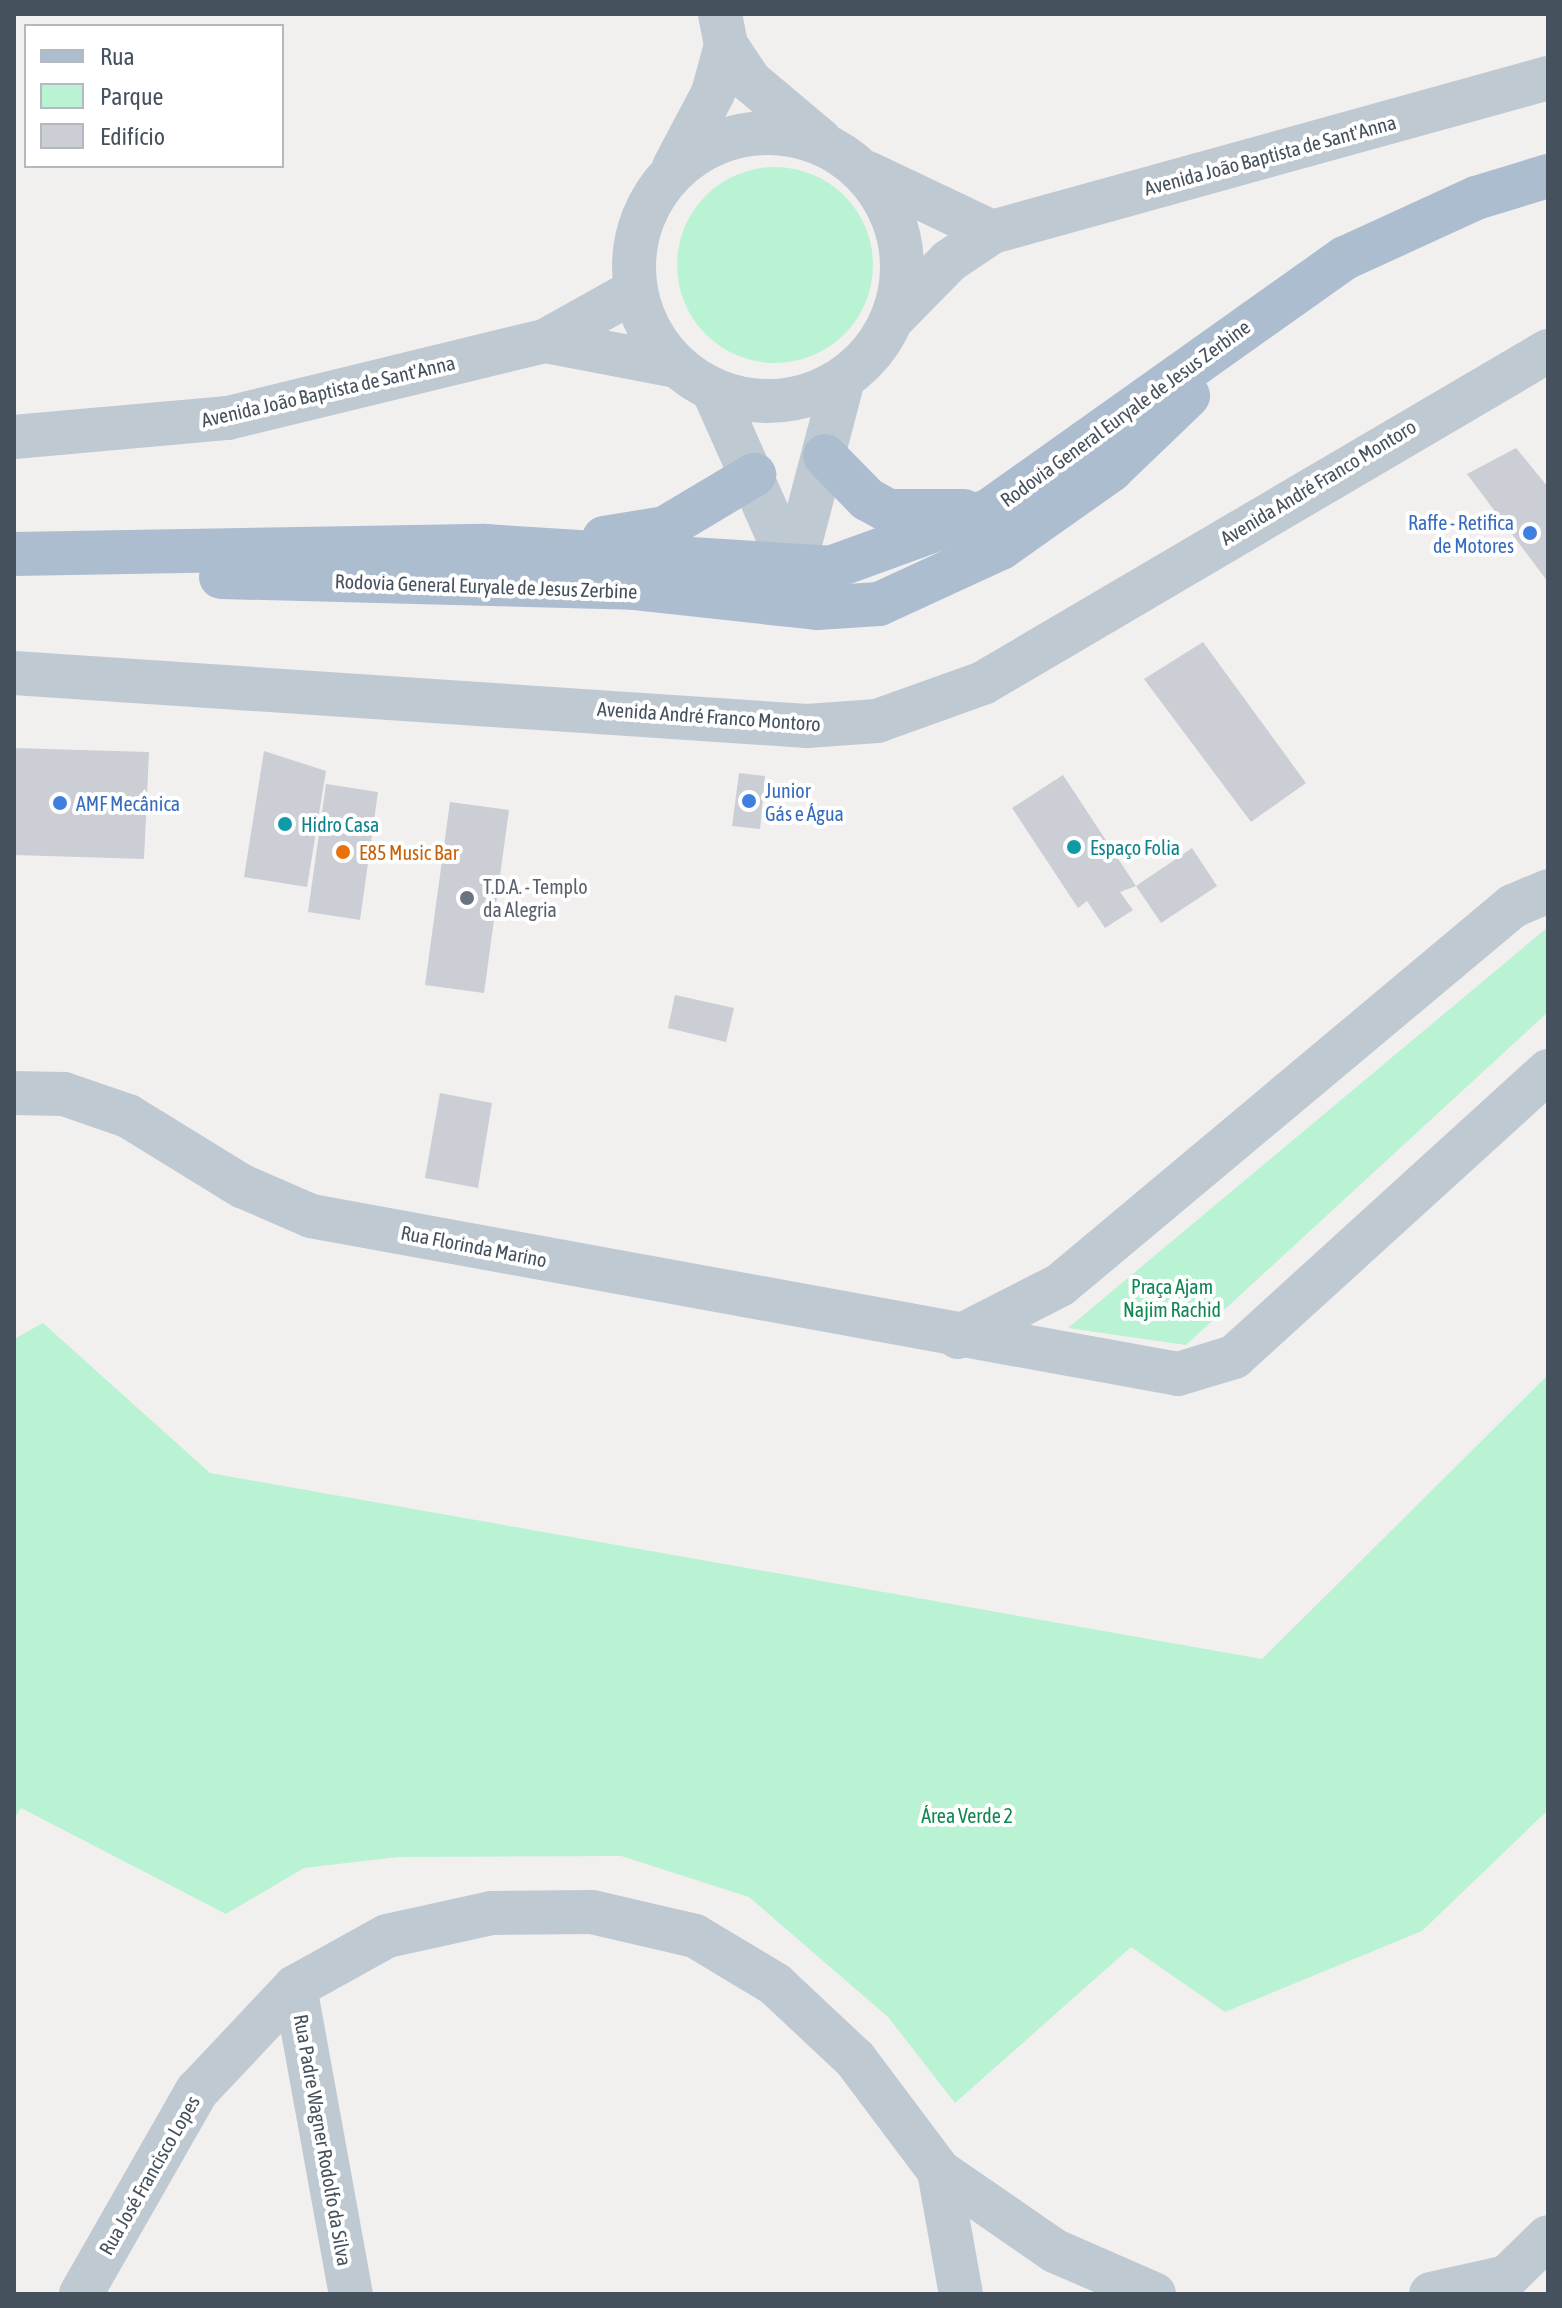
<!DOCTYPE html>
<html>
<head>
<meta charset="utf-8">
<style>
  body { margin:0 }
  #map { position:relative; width:1562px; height:2308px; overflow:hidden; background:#f2efef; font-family:"Asap Condensed",sans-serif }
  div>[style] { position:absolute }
  .green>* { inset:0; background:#baf3d3 }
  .round { border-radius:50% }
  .building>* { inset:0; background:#cbced4 }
  .minor>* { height:44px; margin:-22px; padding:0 22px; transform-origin:22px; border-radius:22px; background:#bfc9d2 }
  .minor>.ring { margin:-22px; padding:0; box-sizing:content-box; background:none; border:44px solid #bfc9d2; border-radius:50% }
  .major>* { height:44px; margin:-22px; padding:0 22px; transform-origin:22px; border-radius:22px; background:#adbdd0 }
  .dots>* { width:22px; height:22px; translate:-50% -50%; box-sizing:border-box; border:4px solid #fff; border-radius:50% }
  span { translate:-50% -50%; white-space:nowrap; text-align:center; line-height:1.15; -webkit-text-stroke:8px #fff; paint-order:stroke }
  .street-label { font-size:20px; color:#46515e }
  .shop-label { font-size:20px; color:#366cbe }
  .right { translate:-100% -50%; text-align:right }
  .left { translate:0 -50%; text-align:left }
  .culture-label { font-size:20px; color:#0d838f }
  .food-label { font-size:20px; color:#c56008 }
  .worship-label { font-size:20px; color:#5b616d }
  .park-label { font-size:20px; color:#108651 }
  .frame { position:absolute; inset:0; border:16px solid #46515e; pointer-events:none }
  .legend { position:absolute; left:24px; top:24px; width:260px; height:144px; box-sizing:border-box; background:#fff; border:2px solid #b5b9bf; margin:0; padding:10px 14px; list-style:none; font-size:24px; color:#46515e }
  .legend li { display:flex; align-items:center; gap:16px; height:40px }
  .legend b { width:40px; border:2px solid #b5b9bf }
</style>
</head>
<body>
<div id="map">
  <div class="green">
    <div class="round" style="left:677px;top:167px;width:196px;height:196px"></div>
    <div style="clip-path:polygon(1548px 927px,1548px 1012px,1186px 1345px,1068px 1328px)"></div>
    <div style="clip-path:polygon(43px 1323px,210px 1473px,1262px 1659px,1548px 1375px,1548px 1810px,1422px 1931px,1225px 2012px,1131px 1947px,955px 2103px,888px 2017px,749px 1897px,621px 1856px,398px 1857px,304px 1868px,226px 1914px,21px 1808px,14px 1819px,14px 1339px)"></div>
  </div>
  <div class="building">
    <div style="clip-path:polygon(1516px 448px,1548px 487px,1548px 582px,1467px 474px)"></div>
    <div style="clip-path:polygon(1203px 642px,1306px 783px,1251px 822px,1144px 679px)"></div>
    <div style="clip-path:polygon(14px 748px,149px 752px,144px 859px,14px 855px)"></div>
    <div style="clip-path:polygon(264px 751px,326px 771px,307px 887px,244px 877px)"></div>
    <div style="clip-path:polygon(739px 773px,765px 776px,760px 829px,732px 826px)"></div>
    <div style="clip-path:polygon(1063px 775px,1136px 886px,1192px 848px,1217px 886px,1161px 923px,1136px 886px,1120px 892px,1133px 910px,1105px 928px,1087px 901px,1078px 908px,1012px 808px)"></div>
    <div style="clip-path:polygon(326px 784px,378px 792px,360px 920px,308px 912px)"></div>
    <div style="clip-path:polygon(450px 802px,509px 810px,484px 993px,425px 985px)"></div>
    <div style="clip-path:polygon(675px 995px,734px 1008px,726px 1042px,668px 1028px)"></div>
    <div style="clip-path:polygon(440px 1093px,492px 1103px,478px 1188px,425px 1178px)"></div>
  </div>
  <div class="minor">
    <div style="left:720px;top:14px;width:32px;rotate:79deg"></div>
    <div style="left:726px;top:45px;width:43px;rotate:56.3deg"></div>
    <div style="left:750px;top:81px;width:92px;rotate:40.1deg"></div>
    <div class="ring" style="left:634px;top:133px;width:224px;height:224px"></div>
    <div style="left:674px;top:167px;width:84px;rotate:-62.2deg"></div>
    <div style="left:713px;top:93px;width:50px;rotate:-74.8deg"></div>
    <div style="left:868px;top:173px;width:137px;rotate:25.4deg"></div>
    <div style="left:894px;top:317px;width:78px;rotate:-45.5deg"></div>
    <div style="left:949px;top:261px;width:52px;rotate:-34deg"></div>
    <div style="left:992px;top:232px;width:577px;rotate:-15.48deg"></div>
    <div style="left:545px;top:341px;width:133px;rotate:10.8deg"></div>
    <div style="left:714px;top:392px;width:195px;rotate:66.1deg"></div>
    <div style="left:14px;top:437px;width:215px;rotate:-5.1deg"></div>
    <div style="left:228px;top:418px;width:326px;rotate:-13.7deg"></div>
    <div style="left:545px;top:341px;width:102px;rotate:-29.3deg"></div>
    <div style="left:793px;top:570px;width:196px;rotate:-75.3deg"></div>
    <div style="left:14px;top:673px;width:795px;rotate:3.82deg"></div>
    <div style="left:807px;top:726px;width:70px;rotate:-4.1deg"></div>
    <div style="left:877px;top:721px;width:113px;rotate:-19.7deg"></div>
    <div style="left:983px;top:683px;width:655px;rotate:-30.44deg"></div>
    <div style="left:14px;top:1093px;width:50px;rotate:1.1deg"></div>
    <div style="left:64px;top:1094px;width:68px;rotate:19deg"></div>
    <div style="left:128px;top:1116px;width:134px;rotate:31.6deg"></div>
    <div style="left:242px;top:1186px;width:75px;rotate:23.5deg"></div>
    <div style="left:311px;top:1216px;width:881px;rotate:10.33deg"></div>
    <div style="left:1178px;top:1374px;width:59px;rotate:-16.9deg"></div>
    <div style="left:1234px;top:1357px;width:425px;rotate:-42.3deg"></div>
    <div style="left:958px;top:1337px;width:114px;rotate:-27deg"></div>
    <div style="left:1060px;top:1285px;width:591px;rotate:-39.92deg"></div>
    <div style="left:1513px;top:906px;width:38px;rotate:-23deg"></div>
    <div style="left:295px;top:1987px;width:312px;rotate:79.7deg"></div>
    <div style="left:939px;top:2171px;width:125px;rotate:79.9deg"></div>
    <div style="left:81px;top:2294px;width:234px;rotate:-60.3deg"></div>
    <div style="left:197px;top:2091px;width:143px;rotate:-46.7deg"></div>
    <div style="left:295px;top:1987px;width:105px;rotate:-29deg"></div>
    <div style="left:387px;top:1936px;width:107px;rotate:-12.4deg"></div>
    <div style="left:492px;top:1913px;width:100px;rotate:-0.6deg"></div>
    <div style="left:592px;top:1912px;width:106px;rotate:13.1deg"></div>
    <div style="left:695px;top:1936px;width:93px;rotate:31deg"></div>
    <div style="left:775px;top:1984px;width:110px;rotate:43.2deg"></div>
    <div style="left:855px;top:2059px;width:140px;rotate:53.1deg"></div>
    <div style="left:939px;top:2171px;width:141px;rotate:34.6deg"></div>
    <div style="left:1055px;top:2251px;width:108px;rotate:23.5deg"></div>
    <div style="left:1431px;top:2294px;width:78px;rotate:-12.6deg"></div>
    <div style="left:1507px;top:2277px;width:57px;rotate:-44.3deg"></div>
  </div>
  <div class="major">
    <div style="left:825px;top:456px;width:60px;rotate:45.7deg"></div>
    <div style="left:867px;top:499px;width:25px;rotate:29deg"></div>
    <div style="left:889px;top:511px;width:75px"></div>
    <div style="left:604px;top:538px;width:62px;rotate:-9.3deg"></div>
    <div style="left:665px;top:528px;width:104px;rotate:-30.8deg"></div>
    <div style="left:14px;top:554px;width:471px;rotate:-1deg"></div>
    <div style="left:485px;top:546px;width:346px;rotate:3.6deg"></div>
    <div style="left:830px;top:568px;width:170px;rotate:-19.9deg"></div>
    <div style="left:990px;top:510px;width:435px;rotate:-35.4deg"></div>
    <div style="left:1345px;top:258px;width:144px;rotate:-24.6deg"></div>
    <div style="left:1476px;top:198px;width:75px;rotate:-17deg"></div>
    <div style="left:221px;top:577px;width:412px;rotate:1.5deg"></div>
    <div style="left:633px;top:588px;width:185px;rotate:6.2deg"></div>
    <div style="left:817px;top:608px;width:62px;rotate:-3.7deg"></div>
    <div style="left:879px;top:604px;width:134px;rotate:-24.7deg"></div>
    <div style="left:1001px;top:548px;width:135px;rotate:-35.3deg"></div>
    <div style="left:1111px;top:470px;width:107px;rotate:-43.9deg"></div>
  </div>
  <div class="dots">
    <div style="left:1530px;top:533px;background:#3f7fe0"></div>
    <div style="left:749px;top:801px;background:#3f7fe0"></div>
    <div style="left:60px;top:803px;background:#3f7fe0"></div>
    <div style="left:285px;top:824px;background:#0f9aa8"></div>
    <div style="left:1074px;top:847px;background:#0f9aa8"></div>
    <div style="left:343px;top:852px;background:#e8710a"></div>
    <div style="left:467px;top:898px;background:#6b7280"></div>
  </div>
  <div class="street-label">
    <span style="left:1270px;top:155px;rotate:-15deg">Avenida João Baptista de Sant'Anna</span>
    <span style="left:328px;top:391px;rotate:-13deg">Avenida João Baptista de Sant'Anna</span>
    <span style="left:1125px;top:413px;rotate:-36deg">Rodovia General Euryale de Jesus Zerbine</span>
    <span style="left:1318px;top:482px;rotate:-31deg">Avenida André Franco Montoro</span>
    <span style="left:486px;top:586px;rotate:2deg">Rodovia General Euryale de Jesus Zerbine</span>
    <span style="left:709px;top:716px;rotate:4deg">Avenida André Franco Montoro</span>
    <span style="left:474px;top:1246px;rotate:11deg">Rua Florinda Marino</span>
    <span style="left:323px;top:2140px;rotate:80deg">Rua Padre Wagner Rodolfo da Silva</span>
    <span style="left:149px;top:2175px;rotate:-60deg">Rua José Francisco Lopes</span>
  </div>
  <div class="shop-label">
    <span class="right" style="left:1514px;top:534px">Raffe - Retifica<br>de Motores</span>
    <span class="left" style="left:765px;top:802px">Junior<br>Gás e Água</span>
    <span class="left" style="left:76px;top:803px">AMF Mecânica</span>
  </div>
  <div class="culture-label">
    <span class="left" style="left:301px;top:824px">Hidro Casa</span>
    <span class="left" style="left:1090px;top:847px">Espaço Folia</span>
  </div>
  <div class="food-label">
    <span class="left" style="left:359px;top:852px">E85 Music Bar</span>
  </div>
  <div class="worship-label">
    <span class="left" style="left:483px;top:898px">T.D.A. - Templo<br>da Alegria</span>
  </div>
  <div class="park-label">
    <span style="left:1172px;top:1298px">Praça Ajam<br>Najim Rachid</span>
    <span style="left:967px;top:1815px">Área Verde 2</span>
  </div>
  <div class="frame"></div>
  <ul class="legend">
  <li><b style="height:10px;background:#adbdd0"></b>Rua</li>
  <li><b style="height:22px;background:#baf3d3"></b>Parque</li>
  <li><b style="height:22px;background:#cbced4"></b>Edifício</li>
  </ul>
</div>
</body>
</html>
